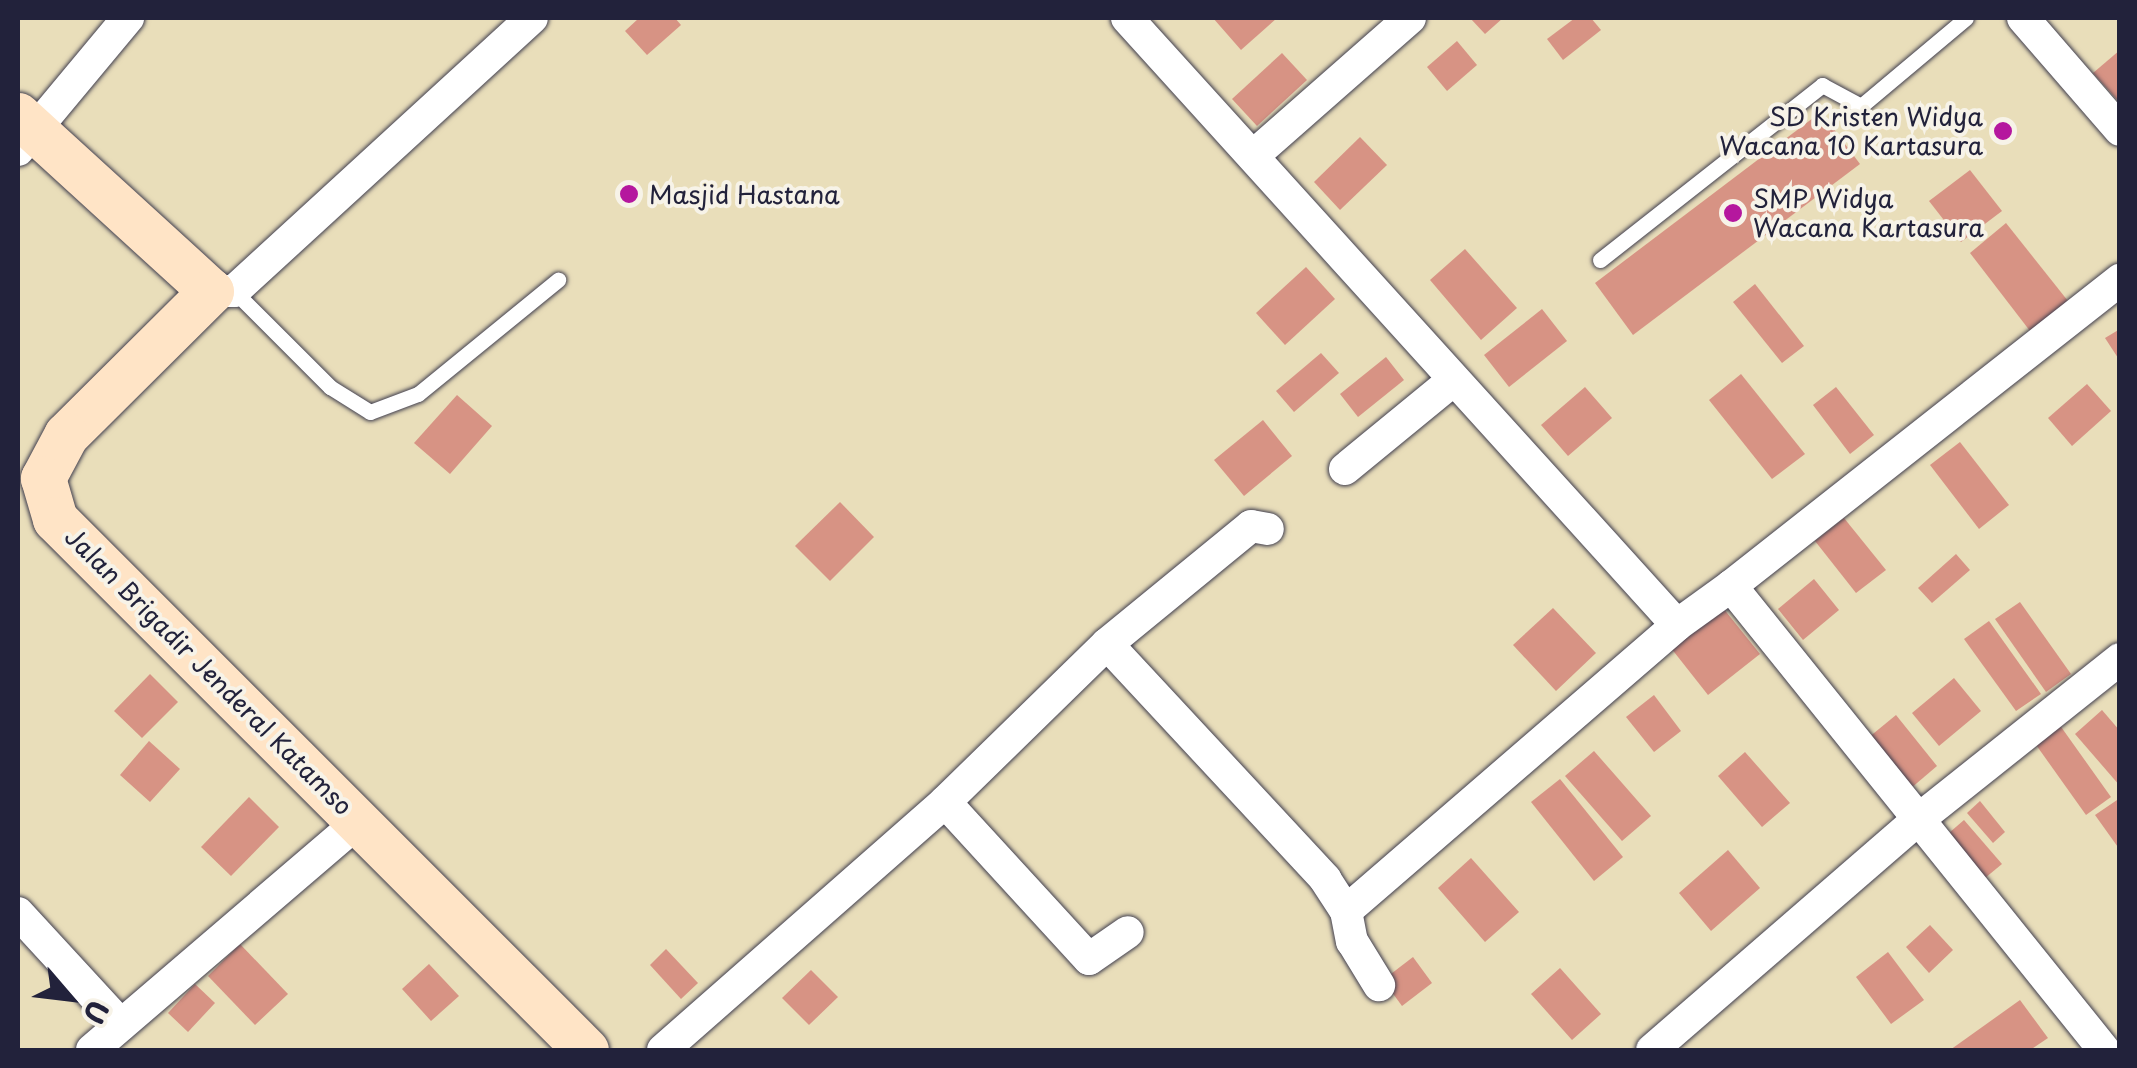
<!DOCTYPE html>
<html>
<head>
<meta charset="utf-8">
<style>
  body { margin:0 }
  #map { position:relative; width:2137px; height:1068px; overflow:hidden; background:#e9deba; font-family:"Playpen Sans",sans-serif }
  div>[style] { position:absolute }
  .building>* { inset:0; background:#d79384 }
  .roads { filter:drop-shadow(0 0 2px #403e4e) drop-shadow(0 0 2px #403e4e) }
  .lane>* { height:15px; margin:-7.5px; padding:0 7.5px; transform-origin:7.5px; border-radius:7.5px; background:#fff }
  .street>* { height:32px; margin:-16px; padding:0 16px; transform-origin:16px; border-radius:16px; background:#fff }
  .secondary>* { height:45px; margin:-22.5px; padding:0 22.5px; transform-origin:22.5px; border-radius:22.5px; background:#ffe4c6 }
  .dots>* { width:28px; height:28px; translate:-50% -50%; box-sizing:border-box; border:5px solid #f7f3e8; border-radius:50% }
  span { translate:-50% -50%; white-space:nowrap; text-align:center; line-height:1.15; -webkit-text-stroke:8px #f7f3e8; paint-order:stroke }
  .poi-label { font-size:25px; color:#22223b }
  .right { translate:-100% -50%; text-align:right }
  .left { translate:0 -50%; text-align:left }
  .street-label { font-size:25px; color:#22223b }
  .frame { position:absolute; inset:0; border:20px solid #22223b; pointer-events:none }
  .north { position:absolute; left:20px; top:948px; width:100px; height:100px; -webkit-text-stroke:8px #f7f3e8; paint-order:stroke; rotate:118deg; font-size:28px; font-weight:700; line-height:40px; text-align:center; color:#22223b }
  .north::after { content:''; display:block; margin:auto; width:35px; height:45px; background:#22223b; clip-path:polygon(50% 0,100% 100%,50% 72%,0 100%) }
</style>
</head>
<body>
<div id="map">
  <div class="building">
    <div style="clip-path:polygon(639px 18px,675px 18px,681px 25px,647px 55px,625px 31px)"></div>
    <div style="clip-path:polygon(1213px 18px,1277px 18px,1241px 50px)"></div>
    <div style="clip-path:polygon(1470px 18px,1503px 18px,1485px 34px)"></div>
    <div style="clip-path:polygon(1575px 18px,1591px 18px,1601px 30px,1563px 60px,1547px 39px)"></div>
    <div style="clip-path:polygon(1457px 41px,1477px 65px,1447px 91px,1427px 67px)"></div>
    <div style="clip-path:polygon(2120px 50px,2120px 103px,2093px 73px)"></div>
    <div style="clip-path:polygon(1282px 53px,1307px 80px,1257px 126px,1232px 99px)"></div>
    <div style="clip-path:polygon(1821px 112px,1860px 164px,1633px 335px,1595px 283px)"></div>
    <div style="clip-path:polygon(1360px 137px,1387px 165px,1340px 210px,1314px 182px)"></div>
    <div style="clip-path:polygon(1970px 170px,2002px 211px,1961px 242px,1929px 201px)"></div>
    <div style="clip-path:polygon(2006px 223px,2068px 301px,2030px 331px,1970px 253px)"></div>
    <div style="clip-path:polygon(1465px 249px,1517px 308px,1481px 340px,1430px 280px)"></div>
    <div style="clip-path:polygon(1306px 267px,1335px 299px,1285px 345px,1256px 313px)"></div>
    <div style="clip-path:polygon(1755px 284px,1804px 346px,1782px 363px,1733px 302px)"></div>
    <div style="clip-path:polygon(1542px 309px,1567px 341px,1509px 387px,1484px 355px)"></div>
    <div style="clip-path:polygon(2120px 329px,2120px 361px,2105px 338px)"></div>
    <div style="clip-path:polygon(1321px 353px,1339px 373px,1294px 412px,1276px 391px)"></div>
    <div style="clip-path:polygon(1386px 357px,1404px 380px,1358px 417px,1340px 394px)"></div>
    <div style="clip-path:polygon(1741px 374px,1805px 454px,1772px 479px,1709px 400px)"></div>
    <div style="clip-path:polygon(2087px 384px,2111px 411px,2072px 446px,2048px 418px)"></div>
    <div style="clip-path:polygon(1585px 387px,1612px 418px,1568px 456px,1541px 425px)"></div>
    <div style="clip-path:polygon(1836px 387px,1874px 435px,1850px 454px,1813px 405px)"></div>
    <div style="clip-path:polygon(457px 395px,492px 426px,450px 474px,414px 443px)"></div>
    <div style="clip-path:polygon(1263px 420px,1292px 456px,1244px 496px,1214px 460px)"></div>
    <div style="clip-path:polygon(1960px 442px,2009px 505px,1979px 529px,1930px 465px)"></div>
    <div style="clip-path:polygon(840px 502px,874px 537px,830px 581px,795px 546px)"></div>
    <div style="clip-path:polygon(1844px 518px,1886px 570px,1856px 593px,1815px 541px)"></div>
    <div style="clip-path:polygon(1956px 554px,1970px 570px,1932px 603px,1918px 588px)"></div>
    <div style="clip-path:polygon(1814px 579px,1839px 610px,1803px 640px,1778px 609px)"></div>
    <div style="clip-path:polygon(2020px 602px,2071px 674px,2046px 692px,1995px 619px)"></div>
    <div style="clip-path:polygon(1719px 603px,1760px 654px,1708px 695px,1667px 643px)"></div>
    <div style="clip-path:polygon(1553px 608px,1596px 653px,1556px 691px,1513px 645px)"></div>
    <div style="clip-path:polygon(1989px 621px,2041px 694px,2016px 711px,1964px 639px)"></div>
    <div style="clip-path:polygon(150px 674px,178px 702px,142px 738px,114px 711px)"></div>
    <div style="clip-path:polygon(1954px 678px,1981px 711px,1939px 746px,1912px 713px)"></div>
    <div style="clip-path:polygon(1654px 695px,1681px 731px,1654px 752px,1626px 717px)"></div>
    <div style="clip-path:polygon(2102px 710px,2120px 731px,2120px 786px,2075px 734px)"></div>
    <div style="clip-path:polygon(1896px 715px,1937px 766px,1910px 789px,1868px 738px)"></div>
    <div style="clip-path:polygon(2059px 724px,2111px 797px,2086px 815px,2034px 742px)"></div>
    <div style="clip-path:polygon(149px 741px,180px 769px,150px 802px,120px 775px)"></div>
    <div style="clip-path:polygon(1594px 751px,1651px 816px,1622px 841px,1565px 776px)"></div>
    <div style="clip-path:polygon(1745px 752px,1790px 803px,1762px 827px,1718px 776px)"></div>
    <div style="clip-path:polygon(1560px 779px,1623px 857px,1594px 881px,1531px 802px)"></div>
    <div style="clip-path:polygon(249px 797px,279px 827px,231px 876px,201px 847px)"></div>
    <div style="clip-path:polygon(2120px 798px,2120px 850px,2095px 815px)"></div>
    <div style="clip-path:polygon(1980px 801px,2005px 832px,1993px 843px,1967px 813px)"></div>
    <div style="clip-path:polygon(1964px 820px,2002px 864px,1979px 883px,1942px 839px)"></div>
    <div style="clip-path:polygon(1728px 850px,1760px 888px,1711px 931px,1679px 893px)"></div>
    <div style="clip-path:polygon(1471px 858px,1519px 912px,1485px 942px,1438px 888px)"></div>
    <div style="clip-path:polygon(1930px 925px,1953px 950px,1929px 973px,1906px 947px)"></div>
    <div style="clip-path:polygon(240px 944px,288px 994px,255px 1025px,208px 976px)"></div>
    <div style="clip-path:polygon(666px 949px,698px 983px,681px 999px,650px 965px)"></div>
    <div style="clip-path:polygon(1888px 952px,1924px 1000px,1891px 1024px,1856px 977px)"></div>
    <div style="clip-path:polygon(1413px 957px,1432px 983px,1402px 1006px,1383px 980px)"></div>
    <div style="clip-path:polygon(429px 964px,459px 996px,431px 1021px,402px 989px)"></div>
    <div style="clip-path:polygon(1560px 968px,1601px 1014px,1572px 1040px,1531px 994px)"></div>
    <div style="clip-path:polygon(811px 970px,838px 997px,809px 1025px,782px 998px)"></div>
    <div style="clip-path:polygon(195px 984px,215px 1003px,188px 1032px,168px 1013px)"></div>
    <div style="clip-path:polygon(2020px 1000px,2048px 1038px,2030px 1050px,1950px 1050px)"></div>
  </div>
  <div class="roads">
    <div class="lane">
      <div style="left:1600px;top:260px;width:283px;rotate:-38.2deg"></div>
      <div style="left:1822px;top:85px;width:44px;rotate:28.3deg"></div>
      <div style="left:1861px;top:106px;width:137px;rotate:-40deg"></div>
      <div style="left:234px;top:291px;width:136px;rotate:45deg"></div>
      <div style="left:330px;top:387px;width:47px;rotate:32deg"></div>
      <div style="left:370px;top:412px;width:51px;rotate:-20.6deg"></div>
      <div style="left:418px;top:394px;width:181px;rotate:-39.2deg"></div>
    </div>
    <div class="street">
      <div style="left:1127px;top:18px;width:819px;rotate:47.82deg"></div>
      <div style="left:1677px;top:625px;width:67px;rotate:-35.8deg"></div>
      <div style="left:1731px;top:586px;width:595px;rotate:51.2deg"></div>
      <div style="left:2023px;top:18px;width:148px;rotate:49.1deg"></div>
      <div style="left:18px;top:150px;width:172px;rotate:-50.2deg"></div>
      <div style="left:1253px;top:156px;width:209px;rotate:-41.3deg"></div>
      <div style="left:211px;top:291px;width:23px"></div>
      <div style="left:234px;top:291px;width:404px;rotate:-42.5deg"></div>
      <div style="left:1345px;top:469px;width:137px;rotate:-39.4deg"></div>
      <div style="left:1731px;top:586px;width:495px;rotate:-38.2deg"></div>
      <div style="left:1107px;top:644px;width:186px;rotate:-39.3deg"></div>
      <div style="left:1251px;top:526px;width:17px;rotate:10deg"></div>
      <div style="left:945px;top:802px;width:213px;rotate:47.5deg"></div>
      <div style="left:1089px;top:959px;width:47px;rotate:-34.7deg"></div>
      <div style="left:1346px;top:911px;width:31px;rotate:79deg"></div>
      <div style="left:1352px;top:941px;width:52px;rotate:58.5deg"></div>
      <div style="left:18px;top:913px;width:152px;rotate:47.4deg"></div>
      <div style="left:92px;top:1050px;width:353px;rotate:-40.6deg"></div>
      <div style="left:663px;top:1050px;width:376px;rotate:-41.3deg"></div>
      <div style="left:945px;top:802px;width:226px;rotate:-44.3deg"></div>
      <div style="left:1107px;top:644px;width:321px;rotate:47.1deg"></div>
      <div style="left:1325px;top:879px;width:38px;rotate:57deg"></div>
      <div style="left:1346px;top:911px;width:437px;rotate:-40.8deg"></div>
      <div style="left:1652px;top:1050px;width:353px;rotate:-40.9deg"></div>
      <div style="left:1919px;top:819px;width:257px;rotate:-38.5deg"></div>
    </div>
    <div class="secondary">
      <div style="left:18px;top:115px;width:261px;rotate:42.4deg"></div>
      <div style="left:211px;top:291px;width:204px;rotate:135.2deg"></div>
      <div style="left:66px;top:435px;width:49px;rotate:118.1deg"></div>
      <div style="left:43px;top:478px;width:43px;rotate:73.7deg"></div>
      <div style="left:55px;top:519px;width:751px;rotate:45deg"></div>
    </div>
  </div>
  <div class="dots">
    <div style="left:2003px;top:131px;background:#b5179e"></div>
    <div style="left:629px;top:194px;background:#b5179e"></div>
    <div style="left:1733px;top:213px;background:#b5179e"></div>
  </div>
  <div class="poi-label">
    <span class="right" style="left:1983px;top:131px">SD Kristen Widya<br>Wacana 10 Kartasura</span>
    <span class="left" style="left:649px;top:194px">Masjid Hastana</span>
    <span class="left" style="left:1753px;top:213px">SMP Widya<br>Wacana Kartasura</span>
  </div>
  <div class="street-label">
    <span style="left:209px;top:671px;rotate:45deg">Jalan Brigadir Jenderal Katamso</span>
  </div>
  <div class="frame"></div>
  <div class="north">U</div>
</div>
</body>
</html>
